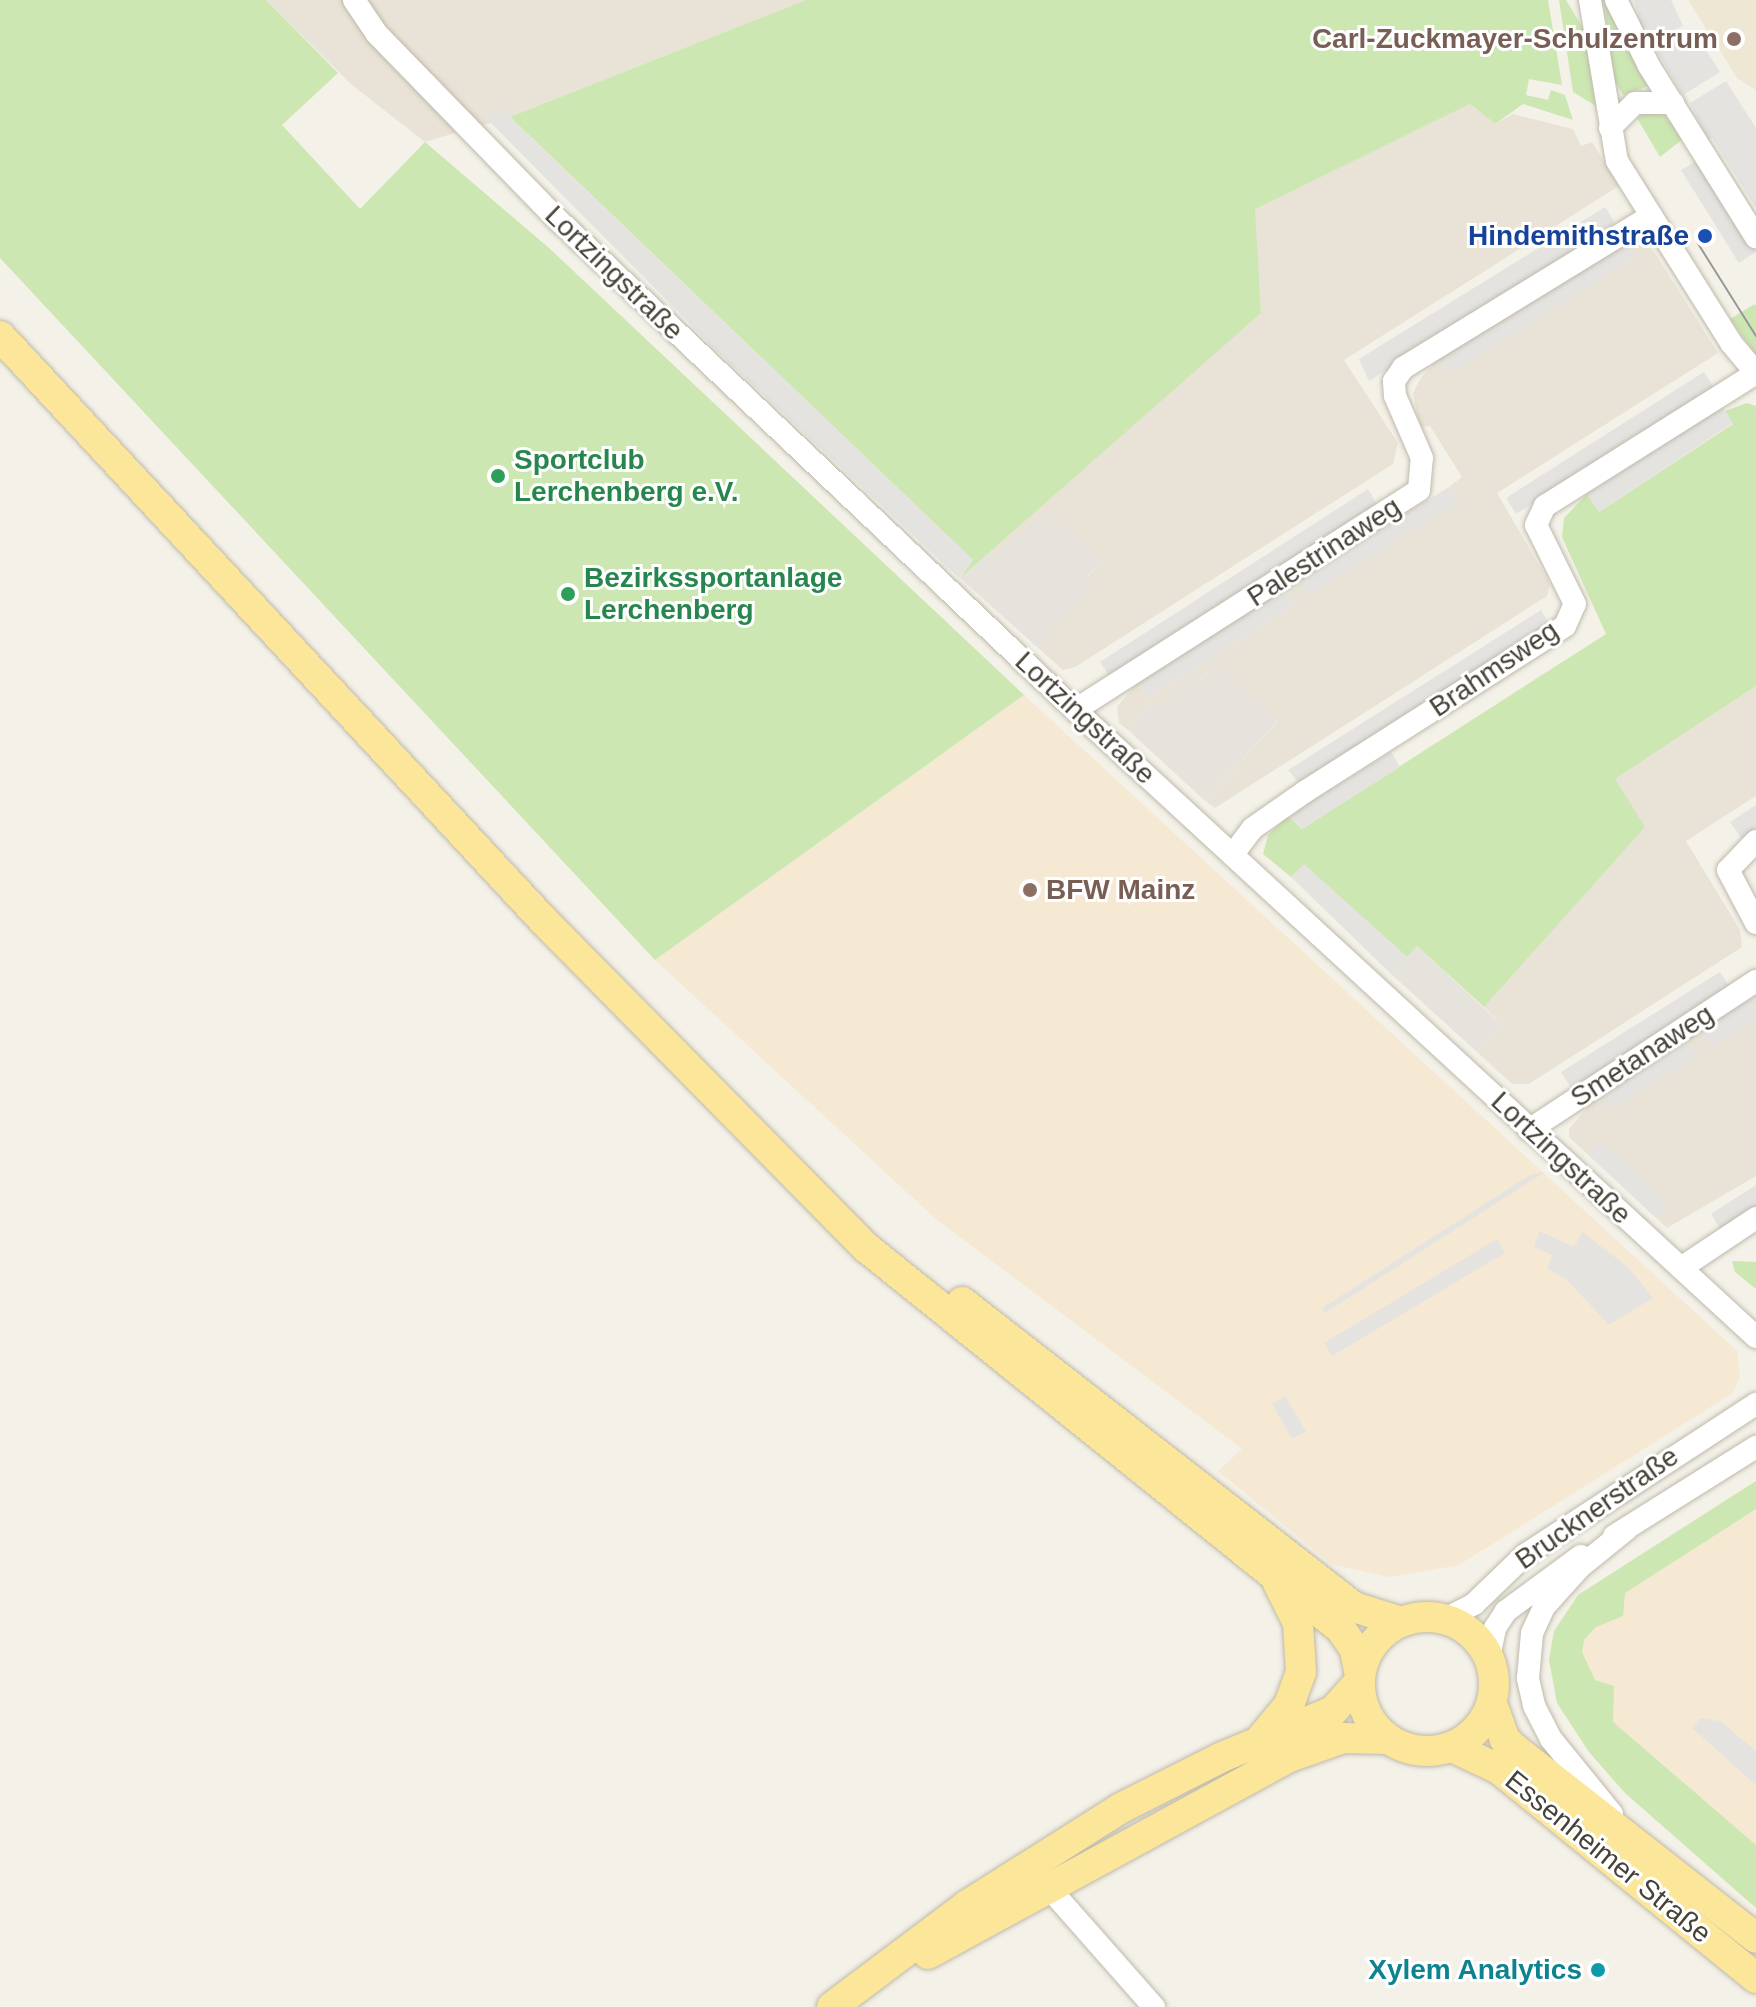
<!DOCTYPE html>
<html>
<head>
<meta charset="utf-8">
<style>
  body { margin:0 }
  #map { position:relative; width:1756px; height:2007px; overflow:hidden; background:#f4f1e8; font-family:Helvetica,sans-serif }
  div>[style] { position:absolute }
  .residential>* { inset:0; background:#e8e3d6 }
  .commercial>* { inset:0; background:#f5e9d4 }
  .industrial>* { inset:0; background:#e6e3dd }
  .education>* { inset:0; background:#ede7d3 }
  .green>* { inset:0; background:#cce7b2 }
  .parking>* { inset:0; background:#e5e3e0 }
  .roads { filter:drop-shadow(0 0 2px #bfb9ab) drop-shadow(0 0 2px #bfb9ab) }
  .minor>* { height:22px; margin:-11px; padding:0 11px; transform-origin:11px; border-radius:11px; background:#fff }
  .major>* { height:30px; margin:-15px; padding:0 15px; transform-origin:15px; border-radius:15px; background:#fce699 }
  .major>.ring { margin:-15px; padding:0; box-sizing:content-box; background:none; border:30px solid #fce699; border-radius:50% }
  .tram>* { height:2px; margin:-1px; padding:0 1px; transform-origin:1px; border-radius:1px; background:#979797 }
  .dots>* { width:22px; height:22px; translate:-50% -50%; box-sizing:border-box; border:4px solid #fff; border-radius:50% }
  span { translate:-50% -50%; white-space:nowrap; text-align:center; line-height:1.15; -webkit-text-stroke:6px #fff; paint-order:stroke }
  .education-label { font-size:28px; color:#785e54; font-weight:700 }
  .right { translate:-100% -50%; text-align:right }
  .left { translate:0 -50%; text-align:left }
  .transit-label { font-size:28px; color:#164399; font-weight:700 }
  .street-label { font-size:28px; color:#474237 }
  .leisure-label { font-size:28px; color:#27864d; font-weight:700 }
  .culture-label { font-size:28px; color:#0d838f; font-weight:700 }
</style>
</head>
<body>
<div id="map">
  <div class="residential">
    <div style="clip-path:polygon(266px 0,806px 0,510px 117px,425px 142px,352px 85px)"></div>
    <div style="clip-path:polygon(1470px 104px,1495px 124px,1513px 114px,1573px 129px,1581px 146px,1592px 142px,1619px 186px,1344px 360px,1398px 443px,1393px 464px,1075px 667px,1063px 670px,1037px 647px,1090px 589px,1088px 576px,1102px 560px,1034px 526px,995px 557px,987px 549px,1261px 313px,1254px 209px)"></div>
    <div style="clip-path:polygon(1643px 244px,1653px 250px,1718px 353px,1497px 493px,1550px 584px,1547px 596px,1215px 808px,1205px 801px,1278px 721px,1217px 664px,1200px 680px,1193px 673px,1159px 709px,1151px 703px,1127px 729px,1119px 723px,1117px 707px,1138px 682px,1148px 698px,1295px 605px,1285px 589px,1297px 581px,1307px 595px,1458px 502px,1449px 487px,1462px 477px,1430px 426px,1422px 427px,1418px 418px,1413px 393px,1421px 378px,1440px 357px,1450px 373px,1635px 257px,1629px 247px)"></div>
    <div style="clip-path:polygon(1756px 686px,1756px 796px,1686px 841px,1740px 930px,1742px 947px,1529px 1084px,1512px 1084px,1477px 1052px,1502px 1025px,1484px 1007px,1644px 827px,1615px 779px)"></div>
    <div style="clip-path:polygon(1756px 996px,1756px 1176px,1667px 1228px,1569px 1137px,1569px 1129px,1600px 1093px)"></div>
  </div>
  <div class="commercial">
    <div style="clip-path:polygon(1024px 695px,1737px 1351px,1740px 1377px,1733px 1393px,1459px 1565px,1389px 1577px,1331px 1564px,1218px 1471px,1242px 1449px,937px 1220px,655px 960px)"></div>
    <div style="clip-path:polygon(1756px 1481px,1756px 1888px,1563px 1713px,1549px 1660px,1554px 1631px,1578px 1595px)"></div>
  </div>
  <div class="industrial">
    <div style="clip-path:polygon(1048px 510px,1102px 560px,1088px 575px,1091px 589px,1037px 647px,960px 578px,987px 549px,995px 557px)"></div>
    <div style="clip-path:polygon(1216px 663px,1278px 720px,1205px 801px,1127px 729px,1152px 702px,1159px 708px,1192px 672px,1201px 680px)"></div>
    <div style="clip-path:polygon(1417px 946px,1502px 1025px,1477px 1052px,1391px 974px)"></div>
  </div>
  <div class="education">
    <div style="clip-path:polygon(1688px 0,1756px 0,1756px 90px,1737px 78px)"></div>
  </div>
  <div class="green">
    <div style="clip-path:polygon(0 0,266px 0,338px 73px,282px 125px,360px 209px,425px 142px,549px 248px,1024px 695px,655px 960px,0 258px)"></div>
    <div style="clip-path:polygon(806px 0,1548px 0,1562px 85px,1529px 79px,1526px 95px,1548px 100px,1551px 90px,1565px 95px,1573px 120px,1523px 104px,1495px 124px,1470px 104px,1255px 209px,1261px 313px,960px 578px,973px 560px,510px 117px)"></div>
    <div style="clip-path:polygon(1559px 0,1566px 0,1584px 30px,1596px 106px,1573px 92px)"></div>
    <div style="clip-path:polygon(1604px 0,1606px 1px,1649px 86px,1623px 95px,1614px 80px)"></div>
    <div style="clip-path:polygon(1646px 113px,1664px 115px,1684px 138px,1660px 157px,1637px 118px)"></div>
    <div style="clip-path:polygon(1755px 304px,1756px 306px,1756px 355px,1730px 319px)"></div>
    <div style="clip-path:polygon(1747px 403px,1756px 406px,1756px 686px,1615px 779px,1645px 827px,1484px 1007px,1417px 946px,1407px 957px,1304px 865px,1291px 877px,1263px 854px,1268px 835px,1288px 816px,1302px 829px,1606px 634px,1562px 537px,1564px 518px,1587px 494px,1599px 512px,1733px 424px,1725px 411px)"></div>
    <div style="clip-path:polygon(1732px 1261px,1756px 1262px,1756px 1289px,1735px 1272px)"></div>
    <div style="clip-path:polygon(1756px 1481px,1756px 1509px,1625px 1593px,1623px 1616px,1596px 1627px,1584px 1640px,1582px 1652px,1595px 1680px,1614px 1686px,1613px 1722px,1756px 1845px,1756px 1908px,1625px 1793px,1589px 1752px,1557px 1703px,1549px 1660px,1554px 1631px,1578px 1595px)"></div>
  </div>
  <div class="parking">
    <div style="clip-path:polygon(1634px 0,1671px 0,1683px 26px,1652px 40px,1646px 27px,1642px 29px)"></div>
    <div style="clip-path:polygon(1693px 30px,1720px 72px,1683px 95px,1657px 52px)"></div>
    <div style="clip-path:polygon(1726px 81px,1756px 128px,1756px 208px,1712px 138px,1708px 140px,1690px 103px)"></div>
    <div style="clip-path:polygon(498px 106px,973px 560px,959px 578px,717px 351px,485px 117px)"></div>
    <div style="clip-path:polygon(1698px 160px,1756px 252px,1739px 263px,1681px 170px)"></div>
    <div style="clip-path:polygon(1605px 207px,1615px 223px,1369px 381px,1359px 359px)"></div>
    <div style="clip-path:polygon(1625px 241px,1635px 257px,1450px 374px,1440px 357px)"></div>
    <div style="clip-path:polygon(1704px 372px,1714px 388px,1516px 514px,1506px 498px)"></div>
    <div style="clip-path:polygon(1722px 407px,1733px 423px,1599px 512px,1587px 494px)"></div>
    <div style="clip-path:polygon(1449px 487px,1458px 502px,1307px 596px,1297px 581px)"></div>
    <div style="clip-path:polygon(1368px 489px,1377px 505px,1110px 677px,1100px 662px)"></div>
    <div style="clip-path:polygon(1285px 589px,1295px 605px,1148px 698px,1138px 682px)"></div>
    <div style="clip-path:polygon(1541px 610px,1550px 626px,1300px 784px,1288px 770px)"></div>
    <div style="clip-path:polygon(1391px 752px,1400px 767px,1302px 829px,1288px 816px)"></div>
    <div style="clip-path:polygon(1756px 805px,1756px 829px,1741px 838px,1730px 822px)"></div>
    <div style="clip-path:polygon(1304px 864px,1407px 957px,1391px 974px,1291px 877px)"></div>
    <div style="clip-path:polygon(1720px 972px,1730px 988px,1571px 1088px,1561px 1072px)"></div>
    <div style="clip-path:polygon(1756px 996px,1756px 1020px,1711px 1047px,1701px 1030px)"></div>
    <div style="clip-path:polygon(1687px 1039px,1697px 1056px,1610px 1110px,1600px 1093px)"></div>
    <div style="clip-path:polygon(1600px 1141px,1668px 1204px,1656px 1218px,1588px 1154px)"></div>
    <div style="clip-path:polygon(1545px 1172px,1325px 1313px,1322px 1308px,1530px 1175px)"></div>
    <div style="clip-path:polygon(1756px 1185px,1756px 1207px,1721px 1230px,1711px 1214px)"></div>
    <div style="clip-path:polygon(1539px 1231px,1574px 1247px,1582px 1232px,1628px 1267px,1653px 1298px,1609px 1325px,1566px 1279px,1547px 1269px,1552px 1255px,1534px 1247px)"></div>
    <div style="clip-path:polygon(1497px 1239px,1505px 1253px,1332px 1356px,1324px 1343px)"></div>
    <div style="clip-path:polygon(1285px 1396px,1306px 1431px,1292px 1439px,1272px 1404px)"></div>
    <div style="clip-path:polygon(1700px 1718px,1720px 1721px,1756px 1751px,1756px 1785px,1692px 1728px)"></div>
  </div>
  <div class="roads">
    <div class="minor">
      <div style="left:354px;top:0;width:40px;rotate:56deg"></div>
      <div style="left:376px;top:33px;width:257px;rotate:45.8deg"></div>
      <div style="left:555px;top:217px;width:717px;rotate:43.47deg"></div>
      <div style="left:1075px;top:710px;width:926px;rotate:42.64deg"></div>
      <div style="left:1590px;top:0;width:163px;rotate:80.5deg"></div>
      <div style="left:1617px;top:161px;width:215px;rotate:57.9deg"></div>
      <div style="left:1731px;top:343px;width:39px;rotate:50deg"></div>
      <div style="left:1616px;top:0;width:74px;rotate:63.4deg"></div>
      <div style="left:1649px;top:66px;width:202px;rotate:58deg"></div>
      <div style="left:1610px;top:128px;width:35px;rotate:-45deg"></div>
      <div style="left:1635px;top:103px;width:38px"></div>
      <div style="left:1075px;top:710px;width:408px;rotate:-32.6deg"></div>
      <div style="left:1419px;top:490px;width:32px;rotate:-85deg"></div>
      <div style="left:1422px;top:458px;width:68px;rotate:-113.5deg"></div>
      <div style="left:1395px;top:396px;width:15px;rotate:-94deg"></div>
      <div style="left:1394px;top:381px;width:16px;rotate:-55deg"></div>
      <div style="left:1403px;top:368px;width:291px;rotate:-31.5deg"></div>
      <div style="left:1756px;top:841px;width:40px;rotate:134deg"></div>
      <div style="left:1728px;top:870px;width:60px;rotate:62.2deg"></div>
      <div style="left:1234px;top:853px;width:31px;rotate:-53deg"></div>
      <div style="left:1253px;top:828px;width:65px;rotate:-34.9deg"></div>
      <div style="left:1306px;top:791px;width:307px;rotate:-32.5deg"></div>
      <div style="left:1565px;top:626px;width:24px;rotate:-66deg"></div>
      <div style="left:1575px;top:604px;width:88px;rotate:-116.3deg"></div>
      <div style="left:1536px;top:525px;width:21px;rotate:-65deg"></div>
      <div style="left:1545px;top:506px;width:249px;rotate:-32.2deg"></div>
      <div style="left:1529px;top:1130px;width:272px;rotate:-33.3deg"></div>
      <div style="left:1681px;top:1268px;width:90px;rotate:-33.7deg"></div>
      <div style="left:1614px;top:1536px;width:168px;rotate:-32.1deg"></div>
      <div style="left:1445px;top:1619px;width:33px;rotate:-27deg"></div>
      <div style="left:1474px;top:1604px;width:71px;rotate:-43.9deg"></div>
      <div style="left:1525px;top:1555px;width:276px;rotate:-33.2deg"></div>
      <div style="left:1489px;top:1657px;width:30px;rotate:-78deg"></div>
      <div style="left:1495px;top:1628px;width:20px;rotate:-57deg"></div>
      <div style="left:1506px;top:1611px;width:93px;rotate:-36.3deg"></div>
      <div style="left:1612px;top:1814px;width:97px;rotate:-129.1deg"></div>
      <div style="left:1551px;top:1739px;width:38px;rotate:-117deg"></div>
      <div style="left:1534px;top:1705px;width:28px;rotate:-103deg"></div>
      <div style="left:1528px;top:1678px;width:45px;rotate:-84.9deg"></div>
      <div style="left:1532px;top:1633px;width:29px;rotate:-65deg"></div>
      <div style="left:1544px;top:1607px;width:54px;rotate:-48deg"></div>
      <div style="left:1580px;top:1567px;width:60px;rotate:-39deg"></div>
      <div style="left:1049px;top:1888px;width:159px;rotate:48.6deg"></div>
    </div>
    <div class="major">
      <div style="left:0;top:336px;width:797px;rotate:47.08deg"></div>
      <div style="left:543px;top:920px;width:462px;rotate:45.4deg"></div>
      <div style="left:868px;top:1249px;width:607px;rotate:38.78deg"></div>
      <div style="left:1341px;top:1629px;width:25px;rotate:56deg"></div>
      <div style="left:1355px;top:1650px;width:25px;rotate:79deg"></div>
      <div style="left:962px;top:1302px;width:497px;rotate:37.9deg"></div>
      <div style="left:1354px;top:1607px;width:49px;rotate:17.7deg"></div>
      <div class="ring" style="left:1360px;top:1617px;width:104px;height:104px"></div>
      <div style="left:1492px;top:1704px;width:38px;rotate:70deg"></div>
      <div style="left:1505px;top:1740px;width:13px;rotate:42deg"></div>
      <div style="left:1515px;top:1749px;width:306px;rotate:38.1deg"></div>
      <div style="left:1259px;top:1741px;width:47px;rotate:-50.2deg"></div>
      <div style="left:1289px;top:1705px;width:35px;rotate:-70deg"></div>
      <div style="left:1301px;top:1672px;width:49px;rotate:-93.5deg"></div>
      <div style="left:1298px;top:1623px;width:45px;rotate:-116.6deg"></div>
      <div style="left:1452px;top:1747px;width:52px;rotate:25.1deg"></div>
      <div style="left:1499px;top:1769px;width:331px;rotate:39.1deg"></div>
      <div style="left:928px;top:1954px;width:412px;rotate:-28.6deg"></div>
      <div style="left:1290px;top:1757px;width:56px;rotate:-19.7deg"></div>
      <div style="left:1343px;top:1738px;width:44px;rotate:1.3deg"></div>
      <div style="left:832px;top:2007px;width:168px;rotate:-37deg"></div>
      <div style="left:966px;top:1906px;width:183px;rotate:-32.3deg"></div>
      <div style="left:1121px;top:1808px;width:113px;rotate:-26.8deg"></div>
      <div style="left:1222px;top:1757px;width:120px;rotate:-22.5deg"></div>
      <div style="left:1333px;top:1711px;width:40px;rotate:-48deg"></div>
    </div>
  </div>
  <div class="tram">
    <div style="left:1697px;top:242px;width:111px;rotate:57.9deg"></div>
  </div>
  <div class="dots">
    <div style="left:1734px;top:39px;background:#8d6e63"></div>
    <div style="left:1705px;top:236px;background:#1a4fb4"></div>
    <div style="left:498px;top:476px;background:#2e9e5b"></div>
    <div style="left:568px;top:594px;background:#2e9e5b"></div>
    <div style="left:1030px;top:890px;background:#8d6e63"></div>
    <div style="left:1598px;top:1970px;background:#0f9aa8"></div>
  </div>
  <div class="education-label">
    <span class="right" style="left:1718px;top:39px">Carl-Zuckmayer-Schulzentrum</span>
    <span class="left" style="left:1046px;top:890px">BFW Mainz</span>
  </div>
  <div class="transit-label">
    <span class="right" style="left:1689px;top:236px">Hindemithstraße</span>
  </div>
  <div class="street-label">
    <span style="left:614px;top:273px;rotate:44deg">Lortzingstraße</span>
    <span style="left:1324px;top:552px;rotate:-33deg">Palestrinaweg</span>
    <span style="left:1494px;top:669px;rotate:-34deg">Brahmsweg</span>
    <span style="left:1085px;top:718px;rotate:43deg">Lortzingstraße</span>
    <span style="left:1642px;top:1056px;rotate:-33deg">Smetanaweg</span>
    <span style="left:1561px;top:1158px;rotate:43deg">Lortzingstraße</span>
    <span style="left:1597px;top:1508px;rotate:-35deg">Brucknerstraße</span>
    <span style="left:1608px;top:1857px;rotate:39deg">Essenheimer Straße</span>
  </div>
  <div class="leisure-label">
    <span class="left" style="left:514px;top:476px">Sportclub<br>Lerchenberg e.V.</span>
    <span class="left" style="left:584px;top:594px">Bezirkssportanlage<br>Lerchenberg</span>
  </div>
  <div class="culture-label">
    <span class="right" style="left:1582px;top:1970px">Xylem Analytics</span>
  </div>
</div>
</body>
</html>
